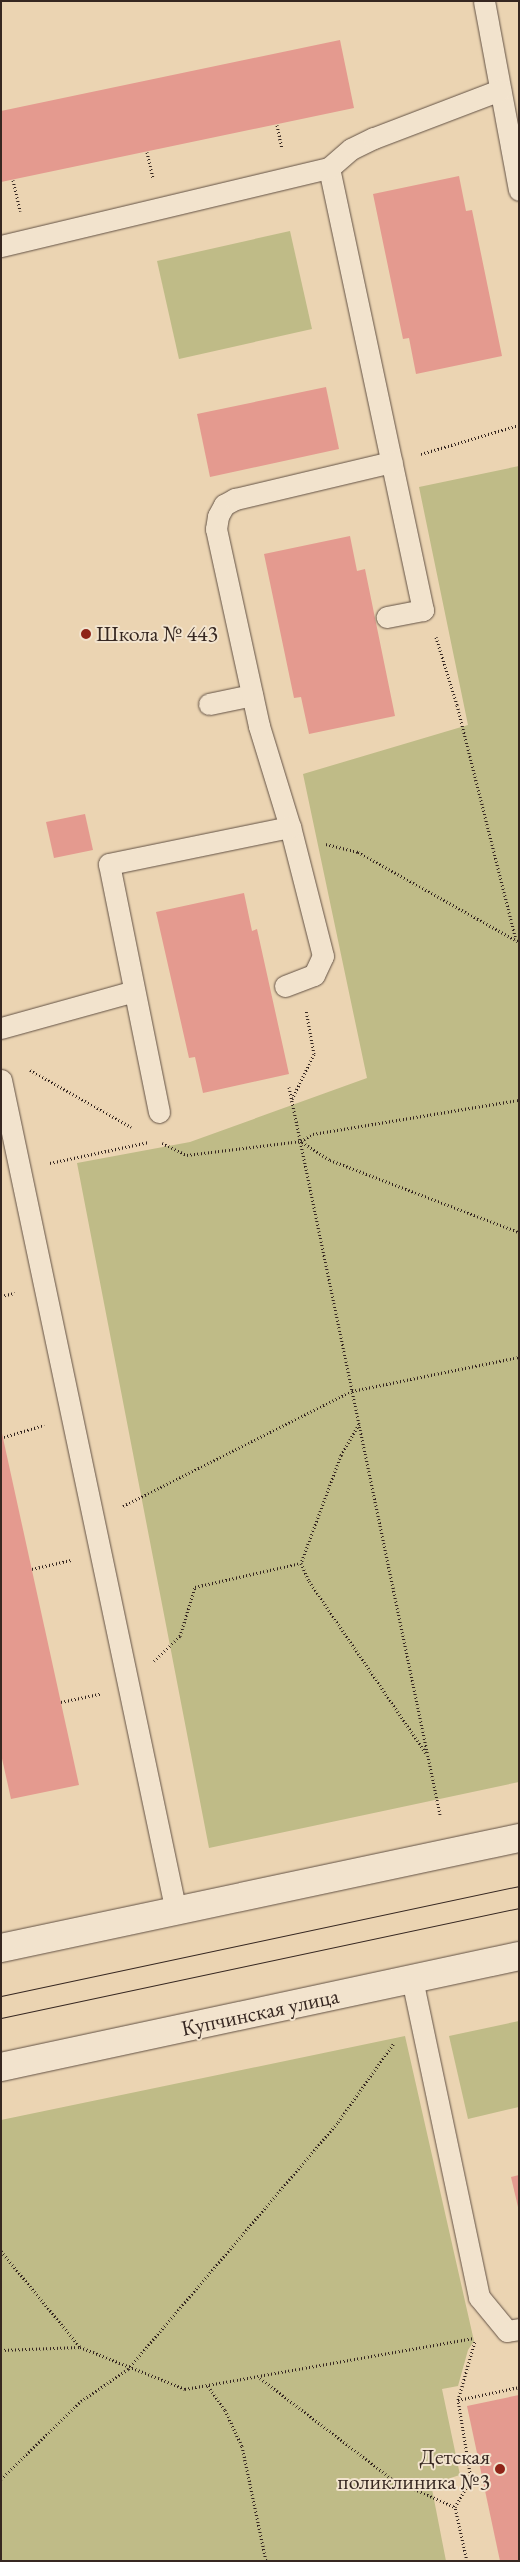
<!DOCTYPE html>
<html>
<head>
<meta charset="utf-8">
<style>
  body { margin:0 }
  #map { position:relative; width:520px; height:2562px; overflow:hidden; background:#ebd4b2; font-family:"EB Garamond",serif }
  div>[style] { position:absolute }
  .green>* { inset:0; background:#bfbb87 }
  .building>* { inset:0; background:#e49a8f }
  .path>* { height:3px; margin-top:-1.5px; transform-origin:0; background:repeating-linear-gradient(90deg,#362721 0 1px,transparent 0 3.5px) }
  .roads { filter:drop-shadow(0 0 1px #635245) drop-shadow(0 0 1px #635245) }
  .lane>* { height:21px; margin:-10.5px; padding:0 10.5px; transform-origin:10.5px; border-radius:10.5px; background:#f2e3cd }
  .street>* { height:28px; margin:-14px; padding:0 14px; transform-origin:14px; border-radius:14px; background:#f2e3cd }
  .tram>* { height:1px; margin:-0.5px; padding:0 0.5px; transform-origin:0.5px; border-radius:0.5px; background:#362721 }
  .dots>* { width:14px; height:14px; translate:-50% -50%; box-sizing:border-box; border:2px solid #f2e3cd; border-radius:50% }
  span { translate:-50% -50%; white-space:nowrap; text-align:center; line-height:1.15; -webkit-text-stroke:4px #f2e3cd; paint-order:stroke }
  .poi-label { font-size:22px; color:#362721 }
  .left { translate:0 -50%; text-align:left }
  .right { translate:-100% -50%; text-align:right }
  .street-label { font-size:22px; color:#362721 }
  .frame { position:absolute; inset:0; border:2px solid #362721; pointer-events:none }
</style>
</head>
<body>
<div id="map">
  <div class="green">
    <div style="clip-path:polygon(290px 231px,312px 329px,179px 359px,157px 261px)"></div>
    <div style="clip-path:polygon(519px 466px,519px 1782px,209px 1848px,77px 1163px,190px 1142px,367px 1078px,303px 774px,468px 725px,419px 487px)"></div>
    <div style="clip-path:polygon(519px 2021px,519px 2107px,468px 2119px,449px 2036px)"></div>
    <div style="clip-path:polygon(405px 2036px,474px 2341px,468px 2350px,458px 2386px,442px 2389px,460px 2475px,431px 2484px,446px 2561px,1px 2561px,1px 2120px)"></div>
  </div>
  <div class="building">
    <div style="clip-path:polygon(340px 40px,354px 108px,1px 182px,1px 111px)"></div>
    <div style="clip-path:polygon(459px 176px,466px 211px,472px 210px,502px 356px,416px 374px,409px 338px,403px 339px,373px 194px)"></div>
    <div style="clip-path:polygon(326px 387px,339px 449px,210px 477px,197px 414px)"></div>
    <div style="clip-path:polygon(350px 536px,357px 571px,365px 569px,395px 716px,309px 734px,301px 697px,294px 698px,264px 554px)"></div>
    <div style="clip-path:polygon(85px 814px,93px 850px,54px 858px,46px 822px)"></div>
    <div style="clip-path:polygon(244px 893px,252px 931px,257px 929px,289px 1074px,203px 1093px,195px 1057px,189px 1058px,156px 912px)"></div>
    <div style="clip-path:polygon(1px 1429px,79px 1785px,11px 1799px,1px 1754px)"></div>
    <div style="clip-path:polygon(519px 2175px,519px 2206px,518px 2207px,511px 2177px)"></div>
    <div style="clip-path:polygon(519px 2395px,519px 2561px,500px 2561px,467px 2406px)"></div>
  </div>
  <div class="path">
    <div style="left:277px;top:125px;width:24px;rotate:78deg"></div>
    <div style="left:147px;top:152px;width:27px;rotate:77deg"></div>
    <div style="left:13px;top:180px;width:32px;rotate:77deg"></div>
    <div style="left:421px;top:454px;width:102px;rotate:-16.5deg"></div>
    <div style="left:436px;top:637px;width:71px;rotate:72.8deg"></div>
    <div style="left:457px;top:705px;width:242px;rotate:75.9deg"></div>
    <div style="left:326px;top:844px;width:33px;rotate:14deg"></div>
    <div style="left:358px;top:852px;width:184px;rotate:29.2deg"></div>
    <div style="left:30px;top:1070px;width:116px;rotate:29.4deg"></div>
    <div style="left:289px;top:1087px;width:743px;rotate:78.27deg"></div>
    <div style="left:292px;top:1099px;width:50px;rotate:-63.9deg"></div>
    <div style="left:314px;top:1054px;width:45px;rotate:-100.3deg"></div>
    <div style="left:302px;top:1142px;width:33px;rotate:33deg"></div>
    <div style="left:330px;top:1160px;width:202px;rotate:20.9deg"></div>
    <div style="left:162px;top:1143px;width:28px;rotate:26deg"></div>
    <div style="left:187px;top:1155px;width:115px;rotate:-7deg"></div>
    <div style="left:301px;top:1141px;width:14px;rotate:-30deg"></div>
    <div style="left:313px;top:1134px;width:209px;rotate:-9.4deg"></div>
    <div style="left:50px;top:1163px;width:101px;rotate:-12deg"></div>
    <div style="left:1px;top:1296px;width:14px;rotate:-12deg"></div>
    <div style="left:359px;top:1424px;width:36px;rotate:120deg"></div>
    <div style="left:341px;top:1455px;width:115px;rotate:110.3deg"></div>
    <div style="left:301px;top:1563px;width:20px;rotate:66deg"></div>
    <div style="left:309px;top:1581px;width:208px;rotate:55.8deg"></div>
    <div style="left:4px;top:1437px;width:42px;rotate:-16.7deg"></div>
    <div style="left:123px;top:1506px;width:256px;rotate:-26.7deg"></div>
    <div style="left:352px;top:1391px;width:170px;rotate:-11.5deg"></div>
    <div style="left:32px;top:1569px;width:40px;rotate:-13deg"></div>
    <div style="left:154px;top:1661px;width:36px;rotate:-44deg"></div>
    <div style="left:180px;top:1636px;width:51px;rotate:-73deg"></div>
    <div style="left:195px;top:1587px;width:109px;rotate:-12.8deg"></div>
    <div style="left:61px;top:1702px;width:40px;rotate:-12deg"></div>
    <div style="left:1px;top:2251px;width:124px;rotate:50.5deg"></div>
    <div style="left:1px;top:2350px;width:79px;rotate:-2.2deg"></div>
    <div style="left:80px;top:2347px;width:113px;rotate:21.8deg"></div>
    <div style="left:185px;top:2389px;width:292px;rotate:-10deg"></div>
    <div style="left:260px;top:2378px;width:166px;rotate:37.4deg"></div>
    <div style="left:392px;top:2479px;width:69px;rotate:24deg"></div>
    <div style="left:208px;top:2386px;width:29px;rotate:55deg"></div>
    <div style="left:225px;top:2410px;width:40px;rotate:65deg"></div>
    <div style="left:242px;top:2446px;width:117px;rotate:78.2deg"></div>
    <div style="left:458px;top:2400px;width:62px;rotate:-12deg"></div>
    <div style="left:1px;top:2479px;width:112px;rotate:-44.3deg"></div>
    <div style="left:81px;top:2401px;width:57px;rotate:-34.2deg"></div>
    <div style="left:128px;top:2369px;width:324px;rotate:-49.6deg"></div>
    <div style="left:338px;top:2122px;width:97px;rotate:-54.7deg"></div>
    <div style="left:467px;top:2561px;width:55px;rotate:-102.5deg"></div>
    <div style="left:455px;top:2507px;width:32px;rotate:-60deg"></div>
    <div style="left:471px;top:2479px;width:80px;rotate:-99.3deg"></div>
    <div style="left:458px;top:2400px;width:61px;rotate:-73.9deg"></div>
  </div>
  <div class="roads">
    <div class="lane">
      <div style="left:484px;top:1px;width:192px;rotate:79.5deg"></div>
      <div style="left:329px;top:168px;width:452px;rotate:78deg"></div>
      <div style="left:423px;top:610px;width:37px;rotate:169deg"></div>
      <div style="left:1px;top:246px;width:337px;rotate:-13.4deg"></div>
      <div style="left:329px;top:168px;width:29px;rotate:-41deg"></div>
      <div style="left:351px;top:149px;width:25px;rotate:-26deg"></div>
      <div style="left:374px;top:138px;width:135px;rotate:-20.9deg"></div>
      <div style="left:209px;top:704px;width:44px;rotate:-11.8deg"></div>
      <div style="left:285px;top:986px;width:31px;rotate:-21deg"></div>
      <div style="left:314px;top:975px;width:21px;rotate:-65deg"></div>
      <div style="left:323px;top:956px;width:133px;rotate:-104.3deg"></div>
      <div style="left:290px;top:827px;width:106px;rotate:-107.1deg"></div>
      <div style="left:259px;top:726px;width:202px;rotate:-102.3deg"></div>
      <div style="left:216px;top:529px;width:13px;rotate:-81deg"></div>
      <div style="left:218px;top:516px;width:13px;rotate:-61deg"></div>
      <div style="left:224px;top:505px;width:13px;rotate:-29deg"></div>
      <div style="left:235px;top:499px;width:161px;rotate:-13.3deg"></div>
      <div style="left:1px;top:1028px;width:138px;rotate:-15.5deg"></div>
      <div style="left:1px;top:1080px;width:850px;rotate:78.12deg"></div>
      <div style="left:159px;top:1112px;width:253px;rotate:-101.4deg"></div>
      <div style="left:109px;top:864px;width:185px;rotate:-11.6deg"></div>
      <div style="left:412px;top:1979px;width:325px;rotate:78.1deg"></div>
      <div style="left:479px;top:2297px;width:44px;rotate:50.5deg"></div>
      <div style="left:507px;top:2331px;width:12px;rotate:-9deg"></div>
    </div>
    <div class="street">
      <div style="left:1px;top:1948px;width:530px;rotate:-11.99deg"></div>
      <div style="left:1px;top:2067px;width:530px;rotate:-12.09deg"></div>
    </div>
  </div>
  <div class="tram">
    <div style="left:1px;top:1996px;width:530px;rotate:-11.99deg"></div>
    <div style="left:1px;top:2018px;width:530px;rotate:-11.99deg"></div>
  </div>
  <div class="dots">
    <div style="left:86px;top:634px;background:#8f2418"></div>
    <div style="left:500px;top:2469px;background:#8f2418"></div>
  </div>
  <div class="poi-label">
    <span class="left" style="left:96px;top:634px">Школа № 443</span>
    <span class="right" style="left:490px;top:2469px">Детская<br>поликлиника №3</span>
  </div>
  <div class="street-label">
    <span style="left:260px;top:2012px;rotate:-12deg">Купчинская улица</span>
  </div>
  <div class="frame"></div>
</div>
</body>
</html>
